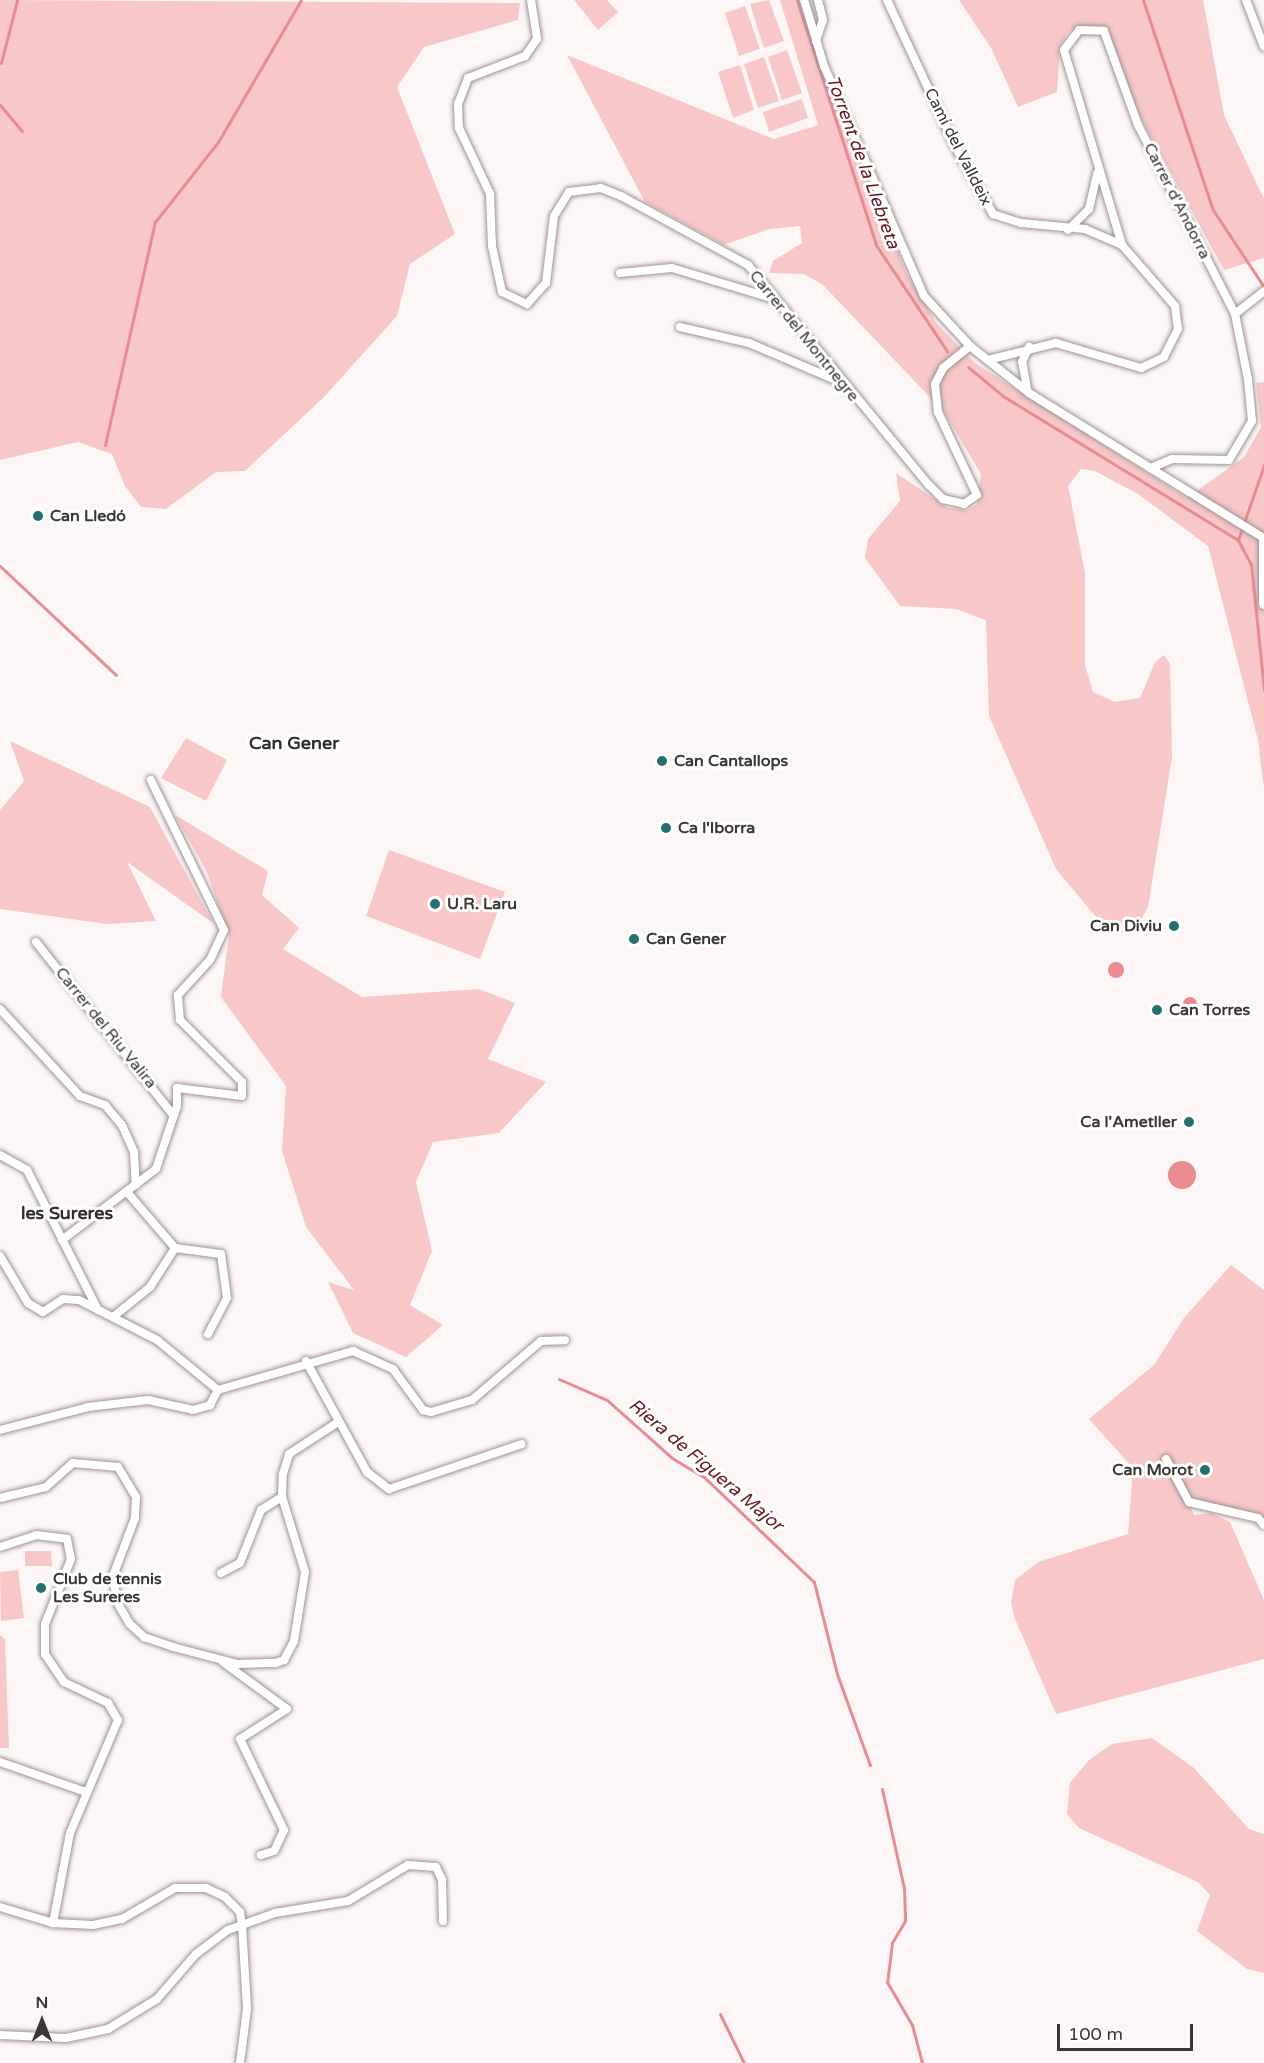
<!DOCTYPE html>
<html>
<head>
<meta charset="utf-8">
<style>
  body { margin:0 }
  #map { position:relative; width:1264px; height:2063px; overflow:hidden; background:#fdf6f6; font-family:"Varela Round",sans-serif }
  div>[style] { position:absolute }
  .green>* { inset:0; background:#f8c7c7 }
  .water>* { inset:0; background:#ea8b8f }
  .round { border-radius:50% }
  .stream>* { height:3px; margin:-1.5px; padding:0 1.5px; transform-origin:1.5px; border-radius:1.5px; background:#ea8b8f }
  .roads { filter:drop-shadow(0 0 2px #9b9494) drop-shadow(0 0 2px #9b9494) }
  .minor>* { height:8px; margin:-4px; padding:0 4px; transform-origin:4px; border-radius:4px; background:#fff }
  .tertiary>* { height:10px; margin:-5px; padding:0 5px; transform-origin:5px; border-radius:5px; background:#fff }
  .dots>* { width:16px; height:16px; translate:-50% -50%; box-sizing:border-box; border:3px solid #fff; border-radius:50% }
  span { translate:-50% -50%; white-space:nowrap; text-align:center; line-height:1.15; -webkit-text-stroke:6px #fff; paint-order:stroke }
  .street-label { font-size:16px; color:#393636 }
  .poi-label { font-size:16px; color:#393636; font-weight:700 }
  .left { translate:0 -50%; text-align:left }
  .right { translate:-100% -50%; text-align:right }
  .water-label { font-size:18px; color:#6b1723; font-style:italic }
  .neighbourhood-label { font-size:18px; color:#312b2b; font-weight:700 }
  .north { position:absolute; left:12px; top:1991px; width:60px; height:60px; -webkit-text-stroke:4px #fff; paint-order:stroke; rotate:0deg; font-size:16px; font-weight:700; line-height:24px; text-align:center; color:#393636 }
  .north::after { content:''; display:block; margin:auto; width:21px; height:27px; background:#393636; clip-path:polygon(50% 0,100% 100%,50% 72%,0 100%) }
  .scale { position:absolute; left:1057px; top:2024px; width:136px; height:27px; box-sizing:border-box; border:3px solid #393636; border-top:0; padding-left:8px; font-size:18px; line-height:21px; white-space:nowrap; color:#393636; -webkit-text-stroke:4px #fff; paint-order:stroke }
</style>
</head>
<body>
<div id="map">
  <div class="green">
    <div style="clip-path:polygon(0 0,520px 3px,518px 20px,424px 47px,397px 87px,455px 234px,410px 264px,397px 316px,324px 397px,245px 471px,216px 472px,166px 509px,141px 507px,125px 486px,112px 454px,78px 442px,0 460px)"></div>
    <div style="clip-path:polygon(574px 0,607px 0,618px 12px,598px 30px)"></div>
    <div style="clip-path:polygon(769px 0,784px 41px,764px 48px,750px 4px)"></div>
    <div style="clip-path:polygon(780px 0,799px 0,906px 272px,937px 324px,975px 363px,1187px 498px,1244px 457px,1261px 427px,1256px 383px,1264px 382px,1264px 788px,1258px 740px,1208px 546px,1138px 494px,1095px 471px,1081px 469px,1068px 486px,1085px 573px,1085px 665px,1093px 692px,1115px 702px,1140px 698px,1155px 662px,1164px 655px,1170px 664px,1172px 757px,1148px 907px,1135px 930px,1122px 933px,1102px 924px,1056px 869px,989px 716px,986px 620px,956px 609px,900px 606px,865px 558px,868px 539px,900px 501px,896px 473px,948px 508px,968px 510px,977px 504px,981px 474px,944px 412px,823px 285px,804px 274px,769px 273px,773px 261px,802px 243px,800px 226px,769px 229px,724px 245px,645px 202px,567px 55px,774px 139px,818px 125px)"></div>
    <div style="clip-path:polygon(959px 0,1203px 0,1224px 115px,1264px 199px,1264px 258px,1224px 270px,1130px 98px,1104px 28px,1070px 30px,1060px 45px,1057px 92px,1018px 107px,991px 48px)"></div>
    <div style="clip-path:polygon(745px 6px,760px 49px,739px 56px,725px 13px)"></div>
    <div style="clip-path:polygon(787px 50px,802px 93px,782px 100px,768px 57px)"></div>
    <div style="clip-path:polygon(764px 57px,779px 101px,758px 108px,744px 64px)"></div>
    <div style="clip-path:polygon(740px 65px,754px 110px,733px 118px,718px 72px)"></div>
    <div style="clip-path:polygon(802px 99px,808px 118px,769px 132px,763px 112px)"></div>
    <div style="clip-path:polygon(186px 738px,227px 760px,206px 801px,161px 778px)"></div>
    <div style="clip-path:polygon(10px 741px,150px 807px,213px 923px,127px 862px,156px 921px,107px 924px,0 909px,0 810px,24px 781px)"></div>
    <div style="clip-path:polygon(175px 815px,268px 871px,262px 895px,299px 928px,283px 949px,362px 997px,479px 989px,515px 1003px,488px 1059px,546px 1082px,499px 1133px,433px 1142px,416px 1182px,432px 1251px,410px 1305px,443px 1325px,406px 1357px,353px 1333px,328px 1282px,354px 1290px,306px 1227px,282px 1151px,286px 1086px,221px 997px,229px 936px,206px 870px)"></div>
    <div style="clip-path:polygon(389px 850px,505px 892px,480px 959px,366px 916px)"></div>
    <div style="clip-path:polygon(1231px 1265px,1264px 1290px,1264px 1524px,1189px 1503px,1194px 1515px,1211px 1513px,1230px 1522px,1264px 1600px,1264px 1659px,1056px 1714px,1015px 1619px,1011px 1603px,1015px 1580px,1038px 1562px,1128px 1534px,1133px 1468px,1089px 1419px,1154px 1365px,1184px 1318px)"></div>
    <div style="clip-path:polygon(25px 1551px,51px 1551px,52px 1566px,25px 1566px)"></div>
    <div style="clip-path:polygon(18px 1570px,24px 1618px,1px 1621px,0 1572px)"></div>
    <div style="clip-path:polygon(0 1635px,5px 1639px,9px 1748px,0 1748px)"></div>
    <div style="clip-path:polygon(1152px 1738px,1194px 1768px,1249px 1829px,1264px 1834px,1264px 1973px,1247px 1969px,1197px 1931px,1210px 1895px,1198px 1882px,1079px 1828px,1067px 1814px,1070px 1783px,1089px 1760px,1112px 1744px)"></div>
  </div>
  <div class="water">
    <div class="round" style="left:1108px;top:962px;width:16px;height:16px"></div>
    <div class="round" style="left:1183px;top:997px;width:14px;height:14px"></div>
    <div class="round" style="left:1168px;top:1161px;width:28px;height:28px"></div>
  </div>
  <div class="stream">
    <div style="left:797px;top:0;width:257px;rotate:72.1deg"></div>
    <div style="left:876px;top:245px;width:128px;rotate:56.2deg"></div>
    <div style="left:1143px;top:0;width:221px;rotate:71.6deg"></div>
    <div style="left:1213px;top:210px;width:92px;rotate:56.5deg"></div>
    <div style="left:1px;top:63px;width:65px;rotate:-75.7deg"></div>
    <div style="left:0;top:105px;width:34px;rotate:50deg"></div>
    <div style="left:968px;top:367px;width:45px;rotate:39.6deg"></div>
    <div style="left:1003px;top:396px;width:276px;rotate:31.5deg"></div>
    <div style="left:105px;top:445px;width:229px;rotate:-77.4deg"></div>
    <div style="left:155px;top:222px;width:102px;rotate:-51.8deg"></div>
    <div style="left:218px;top:142px;width:164px;rotate:-59.7deg"></div>
    <div style="left:1264px;top:465px;width:79px;rotate:109.1deg"></div>
    <div style="left:1238px;top:540px;width:27px;rotate:62deg"></div>
    <div style="left:1251px;top:564px;width:127px;rotate:84.1deg"></div>
    <div style="left:0;top:566px;width:159px;rotate:43.2deg"></div>
    <div style="left:559px;top:1379px;width:52px;rotate:23.6deg"></div>
    <div style="left:607px;top:1400px;width:87px;rotate:41.7deg"></div>
    <div style="left:672px;top:1458px;width:37px;rotate:31deg"></div>
    <div style="left:704px;top:1477px;width:152px;rotate:43.7deg"></div>
    <div style="left:814px;top:1582px;width:95px;rotate:76deg"></div>
    <div style="left:837px;top:1674px;width:97px;rotate:70.1deg"></div>
    <div style="left:882px;top:1789px;width:101px;rotate:77.5deg"></div>
    <div style="left:904px;top:1888px;width:33px;rotate:88deg"></div>
    <div style="left:905px;top:1921px;width:26px;rotate:121deg"></div>
    <div style="left:892px;top:1943px;width:39px;rotate:97deg"></div>
    <div style="left:887px;top:1982px;width:50px;rotate:59.8deg"></div>
    <div style="left:912px;top:2025px;width:39px;rotate:75deg"></div>
    <div style="left:720px;top:2014px;width:55px;rotate:63.9deg"></div>
  </div>
  <div class="roads">
    <div class="minor">
      <div style="left:531px;top:0;width:39px;rotate:81deg"></div>
      <div style="left:537px;top:39px;width:21px;rotate:125deg"></div>
      <div style="left:525px;top:56px;width:61px;rotate:158.9deg"></div>
      <div style="left:468px;top:78px;width:28px;rotate:111deg"></div>
      <div style="left:458px;top:104px;width:24px;rotate:88deg"></div>
      <div style="left:459px;top:128px;width:73px;rotate:64.8deg"></div>
      <div style="left:490px;top:194px;width:52px;rotate:87.8deg"></div>
      <div style="left:492px;top:246px;width:47px;rotate:77.7deg"></div>
      <div style="left:502px;top:292px;width:28px;rotate:26deg"></div>
      <div style="left:527px;top:304px;width:28px;rotate:-48deg"></div>
      <div style="left:546px;top:283px;width:67px;rotate:-83.2deg"></div>
      <div style="left:554px;top:216px;width:28px;rotate:-58deg"></div>
      <div style="left:569px;top:192px;width:32px;rotate:-7deg"></div>
      <div style="left:601px;top:188px;width:22px;rotate:22deg"></div>
      <div style="left:621px;top:196px;width:145px;rotate:28.5deg"></div>
      <div style="left:748px;top:265px;width:285px;rotate:50.6deg"></div>
      <div style="left:929px;top:485px;width:20px;rotate:45deg"></div>
      <div style="left:943px;top:499px;width:22px;rotate:13deg"></div>
      <div style="left:964px;top:504px;width:16px;rotate:-35deg"></div>
      <div style="left:977px;top:495px;width:92px;rotate:-115.2deg"></div>
      <div style="left:938px;top:412px;width:28px;rotate:-96deg"></div>
      <div style="left:935px;top:384px;width:18px;rotate:-63deg"></div>
      <div style="left:943px;top:368px;width:35px;rotate:-39deg"></div>
      <div style="left:804px;top:0;width:69px;rotate:73.1deg"></div>
      <div style="left:824px;top:66px;width:251px;rotate:66.5deg"></div>
      <div style="left:924px;top:296px;width:68px;rotate:47.4deg"></div>
      <div style="left:970px;top:346px;width:75px;rotate:38.5deg"></div>
      <div style="left:1029px;top:393px;width:276px;rotate:31.7deg"></div>
      <div style="left:887px;top:0;width:163px;rotate:65deg"></div>
      <div style="left:956px;top:148px;width:76px;rotate:60.7deg"></div>
      <div style="left:993px;top:214px;width:29px;rotate:18deg"></div>
      <div style="left:1021px;top:223px;width:64px;rotate:5.4deg"></div>
      <div style="left:1085px;top:229px;width:40px;rotate:23.4deg"></div>
      <div style="left:1122px;top:245px;width:81px;rotate:49deg"></div>
      <div style="left:1175px;top:306px;width:23px;rotate:83deg"></div>
      <div style="left:1178px;top:329px;width:31px;rotate:117deg"></div>
      <div style="left:1164px;top:357px;width:25px;rotate:154deg"></div>
      <div style="left:1141px;top:368px;width:89px;rotate:-163.6deg"></div>
      <div style="left:1056px;top:343px;width:70px;rotate:166deg"></div>
      <div style="left:1246px;top:0;width:50px;rotate:69deg"></div>
      <div style="left:816px;top:41px;width:22px;rotate:-72deg"></div>
      <div style="left:823px;top:20px;width:21px;rotate:-104deg"></div>
      <div style="left:1068px;top:230px;width:30px;rotate:-45deg"></div>
      <div style="left:1089px;top:209px;width:37px;rotate:-77deg"></div>
      <div style="left:1122px;top:245px;width:203px;rotate:-106.6deg"></div>
      <div style="left:1064px;top:50px;width:25px;rotate:-53deg"></div>
      <div style="left:1079px;top:30px;width:25px;rotate:2deg"></div>
      <div style="left:1104px;top:31px;width:100px;rotate:70.1deg"></div>
      <div style="left:1138px;top:125px;width:212px;rotate:62.8deg"></div>
      <div style="left:1235px;top:314px;width:66px;rotate:78.7deg"></div>
      <div style="left:1248px;top:379px;width:42px;rotate:84.6deg"></div>
      <div style="left:1252px;top:421px;width:45px;rotate:120.5deg"></div>
      <div style="left:1229px;top:460px;width:57px;rotate:-179deg"></div>
      <div style="left:1172px;top:459px;width:23px;rotate:157deg"></div>
      <div style="left:620px;top:273px;width:52px;rotate:-5.5deg"></div>
      <div style="left:672px;top:268px;width:108px;rotate:16.8deg"></div>
      <div style="left:1235px;top:314px;width:37px;rotate:-38deg"></div>
      <div style="left:680px;top:327px;width:71px;rotate:13.1deg"></div>
      <div style="left:749px;top:343px;width:97px;rotate:23.1deg"></div>
      <div style="left:1027px;top:389px;width:27px;rotate:-100deg"></div>
      <div style="left:1022px;top:362px;width:17px;rotate:-65deg"></div>
      <div style="left:36px;top:942px;width:221px;rotate:51.6deg"></div>
      <div style="left:0;top:1009px;width:118px;rotate:47.4deg"></div>
      <div style="left:80px;top:1096px;width:27px;rotate:20deg"></div>
      <div style="left:105px;top:1105px;width:26px;rotate:50deg"></div>
      <div style="left:122px;top:1125px;width:30px;rotate:66deg"></div>
      <div style="left:134px;top:1152px;width:33px;rotate:87deg"></div>
      <div style="left:0;top:1155px;width:31px;rotate:29deg"></div>
      <div style="left:27px;top:1170px;width:157px;rotate:63.1deg"></div>
      <div style="left:127px;top:1192px;width:74px;rotate:49.4deg"></div>
      <div style="left:175px;top:1248px;width:46px;rotate:7.4deg"></div>
      <div style="left:221px;top:1254px;width:44px;rotate:82.2deg"></div>
      <div style="left:227px;top:1298px;width:41px;rotate:117.8deg"></div>
      <div style="left:62px;top:1240px;width:118px;rotate:-37.1deg"></div>
      <div style="left:156px;top:1169px;width:66px;rotate:-71.6deg"></div>
      <div style="left:177px;top:1106px;width:18px;rotate:-90deg"></div>
      <div style="left:177px;top:1088px;width:65px;rotate:7deg"></div>
      <div style="left:242px;top:1096px;width:14px;rotate:-90deg"></div>
      <div style="left:242px;top:1082px;width:88px;rotate:-135deg"></div>
      <div style="left:180px;top:1020px;width:25px;rotate:-95deg"></div>
      <div style="left:178px;top:995px;width:47px;rotate:-47.6deg"></div>
      <div style="left:210px;top:960px;width:33px;rotate:-65deg"></div>
      <div style="left:224px;top:930px;width:167px;rotate:-116deg"></div>
      <div style="left:0;top:1256px;width:55px;rotate:59.2deg"></div>
      <div style="left:28px;top:1303px;width:17px;rotate:31deg"></div>
      <div style="left:43px;top:1312px;width:24px;rotate:-33deg"></div>
      <div style="left:63px;top:1299px;width:16px;rotate:4deg"></div>
      <div style="left:79px;top:1300px;width:88px;rotate:27.1deg"></div>
      <div style="left:157px;top:1340px;width:79px;rotate:39.3deg"></div>
      <div style="left:113px;top:1317px;width:48px;rotate:-39deg"></div>
      <div style="left:150px;top:1287px;width:46px;rotate:-57.3deg"></div>
      <div style="left:306px;top:1361px;width:127px;rotate:61.2deg"></div>
      <div style="left:367px;top:1472px;width:28px;rotate:38deg"></div>
      <div style="left:389px;top:1489px;width:140px;rotate:-18.7deg"></div>
      <div style="left:0;top:1430px;width:91px;rotate:-14.6deg"></div>
      <div style="left:88px;top:1407px;width:60px;rotate:-6.7deg"></div>
      <div style="left:148px;top:1400px;width:46px;rotate:12.5deg"></div>
      <div style="left:193px;top:1410px;width:18px;rotate:-16deg"></div>
      <div style="left:210px;top:1405px;width:17px;rotate:-62deg"></div>
      <div style="left:218px;top:1390px;width:141px;rotate:-16.1deg"></div>
      <div style="left:353px;top:1351px;width:44px;rotate:24.2deg"></div>
      <div style="left:393px;top:1369px;width:51px;rotate:53.8deg"></div>
      <div style="left:423px;top:1410px;width:8px;rotate:14deg"></div>
      <div style="left:431px;top:1412px;width:43px;rotate:-16.3deg"></div>
      <div style="left:472px;top:1400px;width:91px;rotate:-40.5deg"></div>
      <div style="left:541px;top:1341px;width:24px;rotate:-2deg"></div>
      <div style="left:1166px;top:1459px;width:49px;rotate:61.9deg"></div>
      <div style="left:1189px;top:1502px;width:71px;rotate:13.1deg"></div>
      <div style="left:1258px;top:1518px;width:9px;rotate:49deg"></div>
      <div style="left:0;top:1498px;width:47px;rotate:-13.4deg"></div>
      <div style="left:46px;top:1487px;width:36px;rotate:-42deg"></div>
      <div style="left:73px;top:1463px;width:45px;rotate:5.1deg"></div>
      <div style="left:118px;top:1467px;width:35px;rotate:59deg"></div>
      <div style="left:136px;top:1497px;width:21px;rotate:93deg"></div>
      <div style="left:135px;top:1518px;width:62px;rotate:110.8deg"></div>
      <div style="left:113px;top:1576px;width:26px;rotate:81deg"></div>
      <div style="left:117px;top:1602px;width:24px;rotate:60deg"></div>
      <div style="left:129px;top:1623px;width:21px;rotate:43deg"></div>
      <div style="left:144px;top:1637px;width:31px;rotate:19deg"></div>
      <div style="left:173px;top:1647px;width:67px;rotate:14.7deg"></div>
      <div style="left:238px;top:1664px;width:38px;rotate:-2deg"></div>
      <div style="left:276px;top:1663px;width:9px;rotate:-21deg"></div>
      <div style="left:284px;top:1660px;width:21px;rotate:-62deg"></div>
      <div style="left:294px;top:1641px;width:70px;rotate:-80.9deg"></div>
      <div style="left:305px;top:1572px;width:78px;rotate:-107deg"></div>
      <div style="left:282px;top:1497px;width:23px;rotate:-88deg"></div>
      <div style="left:283px;top:1474px;width:21px;rotate:-73deg"></div>
      <div style="left:289px;top:1454px;width:59px;rotate:-33.1deg"></div>
      <div style="left:0;top:1547px;width:38px;rotate:-18deg"></div>
      <div style="left:36px;top:1535px;width:31px;rotate:7deg"></div>
      <div style="left:67px;top:1539px;width:20px;rotate:79deg"></div>
      <div style="left:71px;top:1559px;width:70px;rotate:111.8deg"></div>
      <div style="left:45px;top:1624px;width:30px;rotate:90deg"></div>
      <div style="left:45px;top:1654px;width:34px;rotate:56deg"></div>
      <div style="left:64px;top:1682px;width:49px;rotate:25.5deg"></div>
      <div style="left:108px;top:1703px;width:20px;rotate:60deg"></div>
      <div style="left:118px;top:1720px;width:123px;rotate:113deg"></div>
      <div style="left:70px;top:1833px;width:92px;rotate:100.7deg"></div>
      <div style="left:221px;top:1573px;width:21px;rotate:-28deg"></div>
      <div style="left:240px;top:1563px;width:57px;rotate:-68.4deg"></div>
      <div style="left:261px;top:1510px;width:25px;rotate:-32deg"></div>
      <div style="left:223px;top:1662px;width:79px;rotate:36.3deg"></div>
      <div style="left:287px;top:1709px;width:56px;rotate:147.4deg"></div>
      <div style="left:240px;top:1739px;width:101px;rotate:64.2deg"></div>
      <div style="left:284px;top:1830px;width:23px;rotate:115deg"></div>
      <div style="left:274px;top:1851px;width:14px;rotate:163deg"></div>
      <div style="left:0;top:1762px;width:91px;rotate:19.2deg"></div>
      <div style="left:0;top:1907px;width:55px;rotate:16.8deg"></div>
      <div style="left:53px;top:1923px;width:40px;rotate:2.9deg"></div>
      <div style="left:93px;top:1925px;width:30px;rotate:-12deg"></div>
      <div style="left:122px;top:1919px;width:61px;rotate:-30.3deg"></div>
      <div style="left:175px;top:1888px;width:31px"></div>
      <div style="left:206px;top:1888px;width:21px;rotate:25deg"></div>
      <div style="left:225px;top:1897px;width:21px;rotate:45deg"></div>
      <div style="left:240px;top:1912px;width:12px;rotate:81deg"></div>
      <div style="left:242px;top:1924px;width:85px;rotate:86.6deg"></div>
      <div style="left:247px;top:2009px;width:54px;rotate:97.4deg"></div>
      <div style="left:0;top:2035px;width:66px;rotate:2.6deg"></div>
      <div style="left:66px;top:2038px;width:43px;rotate:-12.1deg"></div>
      <div style="left:108px;top:2029px;width:57px;rotate:-31.5deg"></div>
      <div style="left:157px;top:1999px;width:60px;rotate:-49.1deg"></div>
      <div style="left:196px;top:1954px;width:40px;rotate:-37deg"></div>
      <div style="left:228px;top:1930px;width:50px;rotate:-19.9deg"></div>
      <div style="left:275px;top:1913px;width:74px;rotate:-9.3deg"></div>
      <div style="left:348px;top:1901px;width:70px;rotate:-31deg"></div>
      <div style="left:408px;top:1865px;width:28px;rotate:4deg"></div>
      <div style="left:436px;top:1867px;width:14px;rotate:65deg"></div>
      <div style="left:442px;top:1880px;width:41px;rotate:88.6deg"></div>
    </div>
    <div class="tertiary">
      <div style="left:1264px;top:539px;width:65px;rotate:90deg"></div>
    </div>
  </div>
  <div class="dots">
    <div style="left:38px;top:516px;background:#247072"></div>
    <div style="left:662px;top:761px;background:#247072"></div>
    <div style="left:666px;top:828px;background:#247072"></div>
    <div style="left:435px;top:904px;background:#247072"></div>
    <div style="left:1174px;top:926px;background:#247072"></div>
    <div style="left:634px;top:939px;background:#247072"></div>
    <div style="left:1157px;top:1010px;background:#247072"></div>
    <div style="left:1189px;top:1122px;background:#247072"></div>
    <div style="left:1205px;top:1470px;background:#247072"></div>
    <div style="left:41px;top:1588px;background:#247072"></div>
  </div>
  <div class="street-label">
    <span style="left:958px;top:147px;rotate:63deg">Camí del Valldeix</span>
    <span style="left:1177px;top:201px;rotate:63deg">Carrer d'Andorra</span>
    <span style="left:804px;top:336px;rotate:51deg">Carrer del Montnegre</span>
    <span style="left:106px;top:1028px;rotate:51deg">Carrer del Riu Valira</span>
  </div>
  <div class="poi-label">
    <span class="left" style="left:50px;top:516px">Can Lledó</span>
    <span class="left" style="left:674px;top:761px">Can Cantallops</span>
    <span class="left" style="left:678px;top:828px">Ca l'Iborra</span>
    <span class="left" style="left:447px;top:904px">U.R. Laru</span>
    <span class="right" style="left:1162px;top:926px">Can Diviu</span>
    <span class="left" style="left:646px;top:939px">Can Gener</span>
    <span class="left" style="left:1169px;top:1010px">Can Torres</span>
    <span class="right" style="left:1177px;top:1122px">Ca l'Ametller</span>
    <span class="right" style="left:1193px;top:1470px">Can Morot</span>
    <span class="left" style="left:53px;top:1588px">Club de tennis<br>Les Sureres</span>
  </div>
  <div class="water-label">
    <span style="left:863px;top:162px;rotate:70deg">Torrent de la Llebreta</span>
    <span style="left:706px;top:1465px;rotate:40deg">Riera de Figuera Major</span>
  </div>
  <div class="neighbourhood-label">
    <span style="left:294px;top:743px">Can Gener</span>
    <span style="left:67px;top:1213px">les Sureres</span>
  </div>
  <div class="north">N</div>
  <div class="scale">100 m</div>
</div>
</body>
</html>
